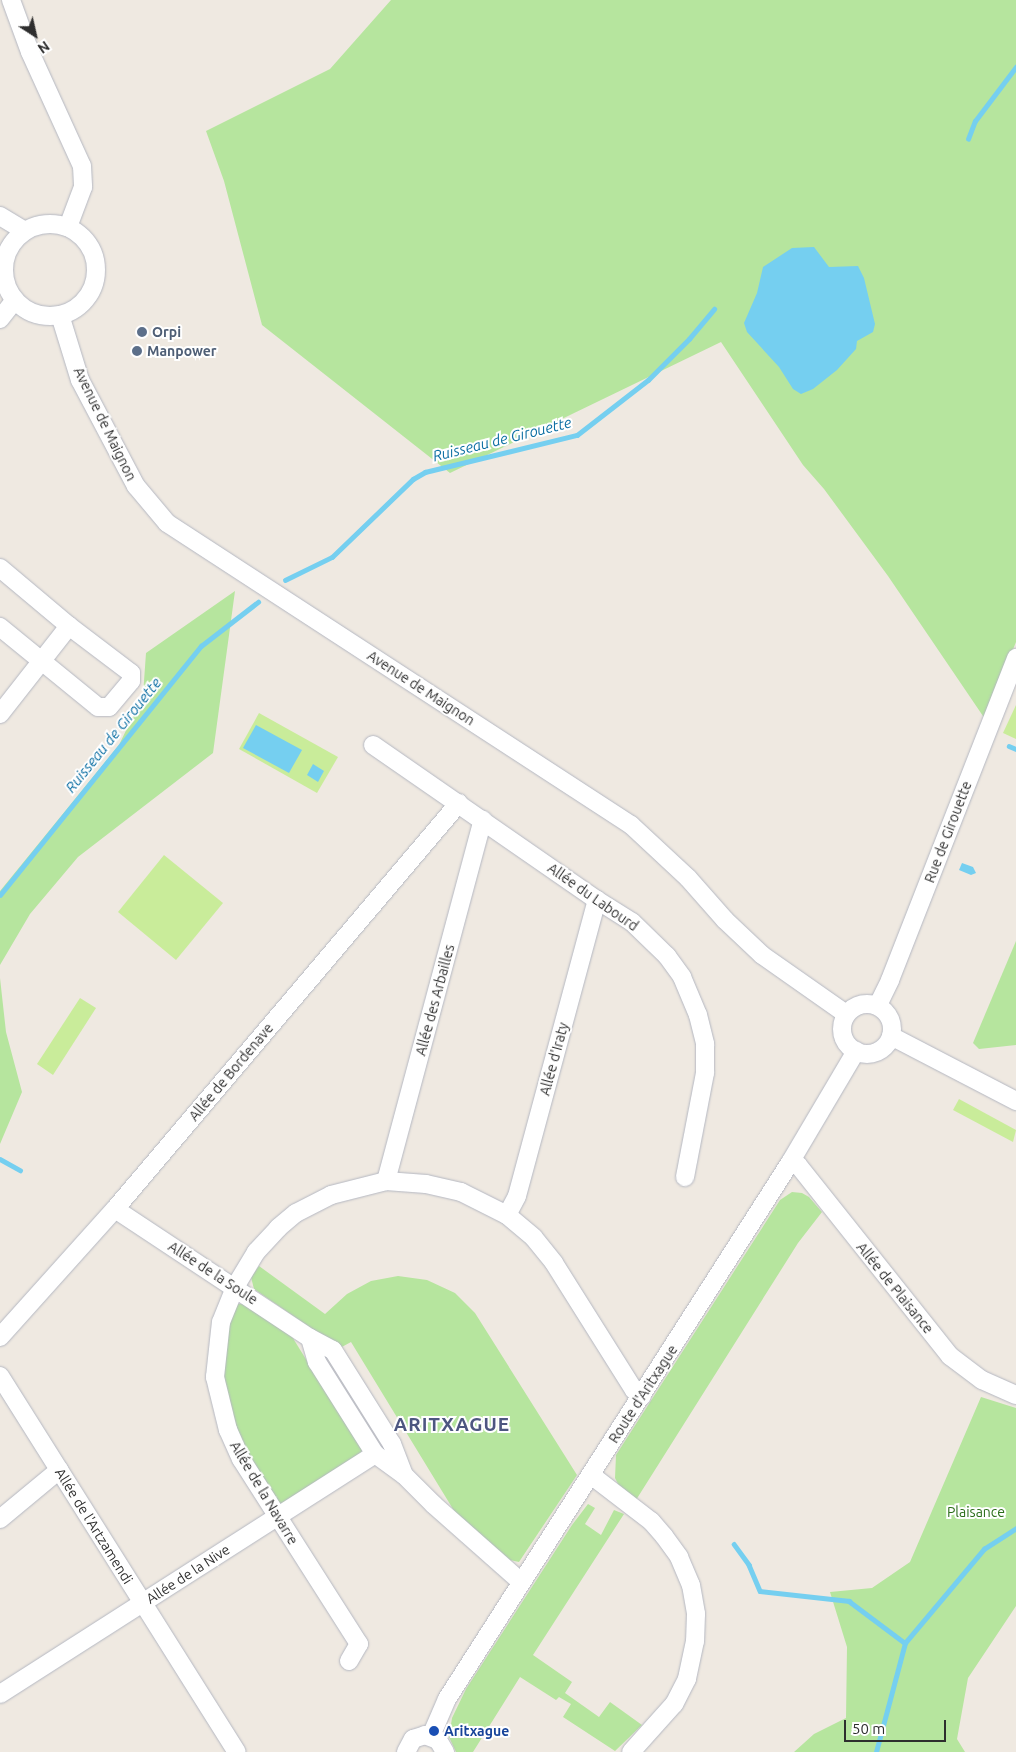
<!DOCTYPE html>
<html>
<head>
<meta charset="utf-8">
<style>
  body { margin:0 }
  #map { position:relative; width:1016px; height:1752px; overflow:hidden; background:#efe9e1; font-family:Ubuntu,sans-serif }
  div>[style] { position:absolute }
  .green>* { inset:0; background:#b6e59e }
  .pitch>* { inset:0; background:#c9ec9a }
  .water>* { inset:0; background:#75cff0 }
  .stream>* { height:4.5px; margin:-2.25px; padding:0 2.25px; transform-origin:2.25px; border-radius:2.25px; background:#75cff0 }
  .roads { filter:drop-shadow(0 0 1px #b4b7c1) drop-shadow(0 0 1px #b4b7c1) }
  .minor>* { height:18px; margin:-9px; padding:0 9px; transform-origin:9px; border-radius:9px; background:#fff }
  .minor>.ring { margin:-9px; padding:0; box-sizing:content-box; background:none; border:18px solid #fff; border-radius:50% }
  .dots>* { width:14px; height:14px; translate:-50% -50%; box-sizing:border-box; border:2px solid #fff; border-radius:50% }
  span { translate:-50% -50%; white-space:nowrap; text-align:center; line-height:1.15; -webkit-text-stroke:4px #fff; paint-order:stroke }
  .service-label { font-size:14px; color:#4e5e75; font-weight:700 }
  .left { translate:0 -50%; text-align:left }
  .street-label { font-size:14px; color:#2e2e2e }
  .park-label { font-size:14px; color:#2c6e1b }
  .transit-label { font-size:14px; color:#164399; font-weight:700 }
  .water-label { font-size:15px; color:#0d6fa3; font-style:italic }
  .district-label { font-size:19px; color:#4d5680; font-weight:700; letter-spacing:1px }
  .north { position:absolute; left:10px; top:10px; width:50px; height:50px; -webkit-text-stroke:4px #fff; paint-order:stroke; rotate:145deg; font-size:14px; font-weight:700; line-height:20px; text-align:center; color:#2e2e2e }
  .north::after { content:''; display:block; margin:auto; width:18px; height:22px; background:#2e2e2e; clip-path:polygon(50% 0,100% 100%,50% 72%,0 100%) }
  .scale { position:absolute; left:844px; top:1720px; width:102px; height:22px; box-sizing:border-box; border:2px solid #2e2e2e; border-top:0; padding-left:6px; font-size:15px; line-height:18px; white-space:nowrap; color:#2e2e2e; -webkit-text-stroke:4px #fff; paint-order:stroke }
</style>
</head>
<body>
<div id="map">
  <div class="green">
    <div style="clip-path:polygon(391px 0,1016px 0,1016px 642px,985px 719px,888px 576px,824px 489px,803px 465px,721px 342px,450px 473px,262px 325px,224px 181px,206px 131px,330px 69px)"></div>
    <div style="clip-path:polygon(235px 591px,213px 753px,78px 857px,30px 914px,0 965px,0 891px,119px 745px,143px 695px,146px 653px)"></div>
    <div style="clip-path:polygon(1016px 941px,1016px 1045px,979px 1049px,973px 1043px)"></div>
    <div style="clip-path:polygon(0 978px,6px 1032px,22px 1092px,0 1144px)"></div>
    <div style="clip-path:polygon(792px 1192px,802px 1193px,809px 1197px,822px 1212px,798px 1243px,636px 1500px,619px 1486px,615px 1478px,616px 1455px,780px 1200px)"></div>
    <div style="clip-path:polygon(259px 1266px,325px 1314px,347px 1294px,371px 1281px,398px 1276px,427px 1280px,455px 1293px,475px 1313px,577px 1475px,519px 1562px,510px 1560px,456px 1514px,351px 1342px,340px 1348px,254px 1289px,251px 1277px)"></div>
    <div style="clip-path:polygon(236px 1304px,244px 1304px,291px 1335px,362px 1450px,360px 1456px,285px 1505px,276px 1503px,247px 1460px,224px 1390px,224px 1344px)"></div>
    <div style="clip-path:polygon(981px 1397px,1016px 1408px,1016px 1606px,968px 1678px,957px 1739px,965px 1752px,794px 1752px,814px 1734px,846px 1718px,847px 1647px,830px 1592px,872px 1588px,910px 1562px)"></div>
    <div style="clip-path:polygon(588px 1504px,595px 1508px,585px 1524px,601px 1535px,614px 1510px,624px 1514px,533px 1655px,572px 1682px,565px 1693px,599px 1717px,610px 1702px,642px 1725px,615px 1751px,563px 1717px,571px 1704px,559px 1697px,556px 1700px,520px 1677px,473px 1752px,456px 1752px,449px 1737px,452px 1718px,466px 1689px,572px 1525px)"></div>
  </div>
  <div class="pitch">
    <div style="clip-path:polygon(1016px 705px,1016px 739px,1003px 733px)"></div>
    <div style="clip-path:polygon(259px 713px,338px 757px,317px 793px,239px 749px)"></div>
    <div style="clip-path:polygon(164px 855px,223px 903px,176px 960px,118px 912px)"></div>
    <div style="clip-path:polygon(80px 998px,96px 1008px,53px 1075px,37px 1064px)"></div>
    <div style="clip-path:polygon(959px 1099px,1016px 1130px,1013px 1142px,953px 1110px)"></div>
  </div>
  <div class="water">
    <div style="clip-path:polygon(814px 247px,829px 267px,858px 266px,864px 278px,875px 324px,873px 332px,857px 341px,856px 349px,837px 370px,813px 389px,801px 394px,793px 389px,779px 367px,747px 332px,744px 323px,757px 293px,763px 267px,792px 248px)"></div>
    <div style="clip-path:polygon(256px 725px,302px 750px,289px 773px,243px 748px)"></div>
    <div style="clip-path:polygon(313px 764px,324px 771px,318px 782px,307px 775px)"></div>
    <div style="clip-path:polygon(962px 863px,973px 867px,976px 873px,971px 875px,959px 870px)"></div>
  </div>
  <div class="stream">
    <div style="left:968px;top:139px;width:19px;rotate:-69deg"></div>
    <div style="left:975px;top:121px;width:68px;rotate:-52.8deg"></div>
    <div style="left:285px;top:580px;width:52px;rotate:-26.1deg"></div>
    <div style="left:332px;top:557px;width:112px;rotate:-43.9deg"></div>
    <div style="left:413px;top:479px;width:14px;rotate:-30deg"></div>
    <div style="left:425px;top:472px;width:156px;rotate:-13.7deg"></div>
    <div style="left:577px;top:435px;width:90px;rotate:-37.8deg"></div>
    <div style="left:648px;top:380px;width:58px;rotate:-45deg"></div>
    <div style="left:689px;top:339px;width:39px;rotate:-50deg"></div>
    <div style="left:1009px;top:746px;width:8px;rotate:23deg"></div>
    <div style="left:0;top:895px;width:320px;rotate:-51.1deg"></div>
    <div style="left:201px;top:646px;width:72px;rotate:-37.7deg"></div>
    <div style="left:0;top:1159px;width:23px;rotate:29deg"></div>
    <div style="left:734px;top:1544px;width:26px;rotate:54deg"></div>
    <div style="left:749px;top:1565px;width:28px;rotate:67deg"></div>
    <div style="left:760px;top:1591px;width:90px;rotate:6.4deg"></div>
    <div style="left:849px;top:1601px;width:70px;rotate:36.9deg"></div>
    <div style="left:876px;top:1752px;width:113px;rotate:-75.1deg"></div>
    <div style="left:905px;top:1643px;width:123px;rotate:-50deg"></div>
    <div style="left:984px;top:1549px;width:38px;rotate:-33deg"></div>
  </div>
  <div class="roads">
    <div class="minor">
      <div style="left:11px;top:0;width:55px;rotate:69.9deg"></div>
      <div style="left:30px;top:52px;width:125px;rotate:65.5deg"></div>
      <div style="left:82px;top:166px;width:21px;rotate:87deg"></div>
      <div style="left:83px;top:187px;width:43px;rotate:110.6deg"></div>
      <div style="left:0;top:216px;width:29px;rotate:31deg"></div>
      <div class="ring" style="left:4px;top:224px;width:74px;height:74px"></div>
      <div style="left:60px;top:315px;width:68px;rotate:72.9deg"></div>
      <div style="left:80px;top:380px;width:120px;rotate:62.2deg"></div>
      <div style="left:136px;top:486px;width:48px;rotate:50deg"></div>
      <div style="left:167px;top:523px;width:554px;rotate:33.06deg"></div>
      <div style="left:631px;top:825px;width:78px;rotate:42.9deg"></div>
      <div style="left:688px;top:878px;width:56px;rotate:48.6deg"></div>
      <div style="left:725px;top:920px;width:51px;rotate:43.4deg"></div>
      <div style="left:762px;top:955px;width:103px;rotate:35.1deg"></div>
      <div style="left:0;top:319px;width:24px;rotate:-52deg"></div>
      <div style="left:0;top:568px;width:90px;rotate:40deg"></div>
      <div style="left:69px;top:626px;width:78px;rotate:37.2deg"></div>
      <div style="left:131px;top:673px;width:8px;rotate:90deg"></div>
      <div style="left:131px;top:681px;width:34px;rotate:130deg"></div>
      <div style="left:109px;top:707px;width:11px;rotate:180deg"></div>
      <div style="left:98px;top:707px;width:127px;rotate:-140.8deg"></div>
      <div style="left:0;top:714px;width:112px;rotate:-51.9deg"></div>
      <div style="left:373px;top:745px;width:272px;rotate:34.7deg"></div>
      <div style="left:597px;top:900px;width:41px;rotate:32.2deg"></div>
      <div style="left:632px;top:922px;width:49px;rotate:44.2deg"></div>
      <div style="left:667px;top:956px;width:26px;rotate:54deg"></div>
      <div style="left:682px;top:977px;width:41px;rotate:67.2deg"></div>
      <div style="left:698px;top:1015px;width:30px;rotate:76deg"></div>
      <div style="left:705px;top:1044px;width:29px;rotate:90deg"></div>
      <div style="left:705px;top:1073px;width:106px;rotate:100.9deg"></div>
      <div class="ring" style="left:842px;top:1004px;width:32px;height:32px"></div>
      <div style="left:878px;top:1005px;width:28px;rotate:-64deg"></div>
      <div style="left:890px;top:980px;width:346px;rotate:-68.6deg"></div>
      <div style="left:891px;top:1036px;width:141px;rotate:27.5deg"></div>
      <div style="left:791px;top:1161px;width:8px;rotate:30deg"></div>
      <div style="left:798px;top:1165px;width:244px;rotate:51.5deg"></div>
      <div style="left:950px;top:1356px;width:40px;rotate:37deg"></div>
      <div style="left:982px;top:1380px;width:37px;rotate:24deg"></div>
      <div style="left:386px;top:1181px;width:374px;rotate:-75deg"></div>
      <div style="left:115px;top:1209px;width:234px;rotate:33.5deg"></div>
      <div style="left:310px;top:1338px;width:26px;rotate:28deg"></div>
      <div style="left:333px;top:1350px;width:111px;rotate:57.9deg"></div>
      <div style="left:392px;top:1444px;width:33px;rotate:69deg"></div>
      <div style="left:507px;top:1215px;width:21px;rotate:-62deg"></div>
      <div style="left:517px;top:1196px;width:307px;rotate:-74.9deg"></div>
      <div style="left:0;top:1337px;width:172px;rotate:-48.1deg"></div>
      <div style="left:115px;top:1209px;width:532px;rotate:-49.73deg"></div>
      <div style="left:310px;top:1338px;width:25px;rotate:74deg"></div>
      <div style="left:317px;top:1362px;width:109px;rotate:57.8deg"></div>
      <div style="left:375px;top:1454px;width:36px;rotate:36deg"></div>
      <div style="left:404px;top:1475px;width:42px;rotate:45deg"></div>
      <div style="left:434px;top:1505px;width:116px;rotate:41.5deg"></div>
      <div style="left:0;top:1376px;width:444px;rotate:57.8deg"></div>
      <div style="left:591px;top:1475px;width:76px;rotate:37.5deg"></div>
      <div style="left:651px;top:1521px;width:20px;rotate:49deg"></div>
      <div style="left:664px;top:1536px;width:26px;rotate:54deg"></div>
      <div style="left:679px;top:1557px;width:30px;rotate:67deg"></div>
      <div style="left:691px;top:1585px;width:29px;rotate:80deg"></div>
      <div style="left:696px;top:1614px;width:27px;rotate:92deg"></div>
      <div style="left:695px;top:1641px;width:39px;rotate:102deg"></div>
      <div style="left:687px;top:1679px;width:28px;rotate:117deg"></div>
      <div style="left:674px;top:1704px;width:64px;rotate:131.9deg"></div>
      <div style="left:0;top:1519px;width:77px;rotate:-39.7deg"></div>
      <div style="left:349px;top:1661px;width:20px;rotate:-60deg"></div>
      <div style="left:359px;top:1644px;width:219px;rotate:-122.5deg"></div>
      <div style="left:241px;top:1459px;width:32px;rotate:-114deg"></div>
      <div style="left:228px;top:1430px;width:55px;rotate:-103.8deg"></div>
      <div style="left:215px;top:1377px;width:55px;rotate:-83.8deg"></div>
      <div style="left:221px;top:1322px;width:38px;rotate:-68deg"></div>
      <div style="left:235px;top:1287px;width:41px;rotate:-59deg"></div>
      <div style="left:256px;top:1252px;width:33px;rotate:-47deg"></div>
      <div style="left:278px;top:1228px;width:23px;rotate:-40deg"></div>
      <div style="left:296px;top:1213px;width:39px;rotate:-27deg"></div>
      <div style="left:331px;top:1195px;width:57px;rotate:-14.3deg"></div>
      <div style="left:386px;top:1181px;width:40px;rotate:4.3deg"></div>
      <div style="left:426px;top:1184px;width:36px;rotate:13deg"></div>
      <div style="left:461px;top:1192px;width:51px;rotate:26.6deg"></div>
      <div style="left:507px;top:1215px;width:35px;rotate:40deg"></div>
      <div style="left:534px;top:1238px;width:32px;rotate:51deg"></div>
      <div style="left:554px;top:1263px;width:150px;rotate:57.8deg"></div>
      <div style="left:634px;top:1390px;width:10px;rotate:37deg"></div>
      <div style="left:0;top:1694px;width:445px;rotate:-32.6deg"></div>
      <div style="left:431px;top:1736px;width:40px;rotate:-66.6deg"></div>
      <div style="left:447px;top:1699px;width:639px;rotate:-57.4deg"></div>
      <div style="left:791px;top:1161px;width:128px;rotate:-59.4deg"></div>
      <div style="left:406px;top:1752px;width:15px;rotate:-62deg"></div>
      <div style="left:413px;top:1739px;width:13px;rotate:-18deg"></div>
      <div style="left:425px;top:1735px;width:14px;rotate:21deg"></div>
      <div style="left:438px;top:1740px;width:14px;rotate:60deg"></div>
    </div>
  </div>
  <div class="dots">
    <div style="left:142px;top:332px;background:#5c6f8a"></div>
    <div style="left:137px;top:351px;background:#5c6f8a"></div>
    <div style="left:434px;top:1731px;background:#1a4fb4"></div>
  </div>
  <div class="service-label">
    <span class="left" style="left:152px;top:332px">Orpi</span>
    <span class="left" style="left:147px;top:351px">Manpower</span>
  </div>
  <div class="street-label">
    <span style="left:105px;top:424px;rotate:64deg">Avenue de Maignon</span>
    <span style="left:421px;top:688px;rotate:33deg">Avenue de Maignon</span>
    <span style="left:948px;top:832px;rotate:-69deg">Rue de Girouette</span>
    <span style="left:593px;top:897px;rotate:35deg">Allée du Labourd</span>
    <span style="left:435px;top:1000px;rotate:-75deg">Allée des Arbailles</span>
    <span style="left:554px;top:1059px;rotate:-75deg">Allée d'Iraty</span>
    <span style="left:231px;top:1072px;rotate:-50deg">Allée de Bordenave</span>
    <span style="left:213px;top:1273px;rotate:33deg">Allée de la Soule</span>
    <span style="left:895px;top:1288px;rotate:51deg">Allée de Plaisance</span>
    <span style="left:643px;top:1394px;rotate:-57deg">Route d'Aritxague</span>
    <span style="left:264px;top:1493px;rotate:59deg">Allée de la Navarre</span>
    <span style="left:94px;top:1526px;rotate:58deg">Allée de l'Artzamendi</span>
    <span style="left:188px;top:1574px;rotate:-33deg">Allée de la Nive</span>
  </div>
  <div class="park-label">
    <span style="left:976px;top:1512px">Plaisance</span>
  </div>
  <div class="transit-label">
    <span class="left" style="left:444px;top:1731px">Aritxague</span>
  </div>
  <div class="water-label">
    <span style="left:502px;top:439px;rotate:-14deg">Ruisseau de Girouette</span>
    <span style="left:113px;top:735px;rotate:-51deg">Ruisseau de Girouette</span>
  </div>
  <div class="district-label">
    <span style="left:452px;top:1425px">ARITXAGUE</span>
  </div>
  <div class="north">N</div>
  <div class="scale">50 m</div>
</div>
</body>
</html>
